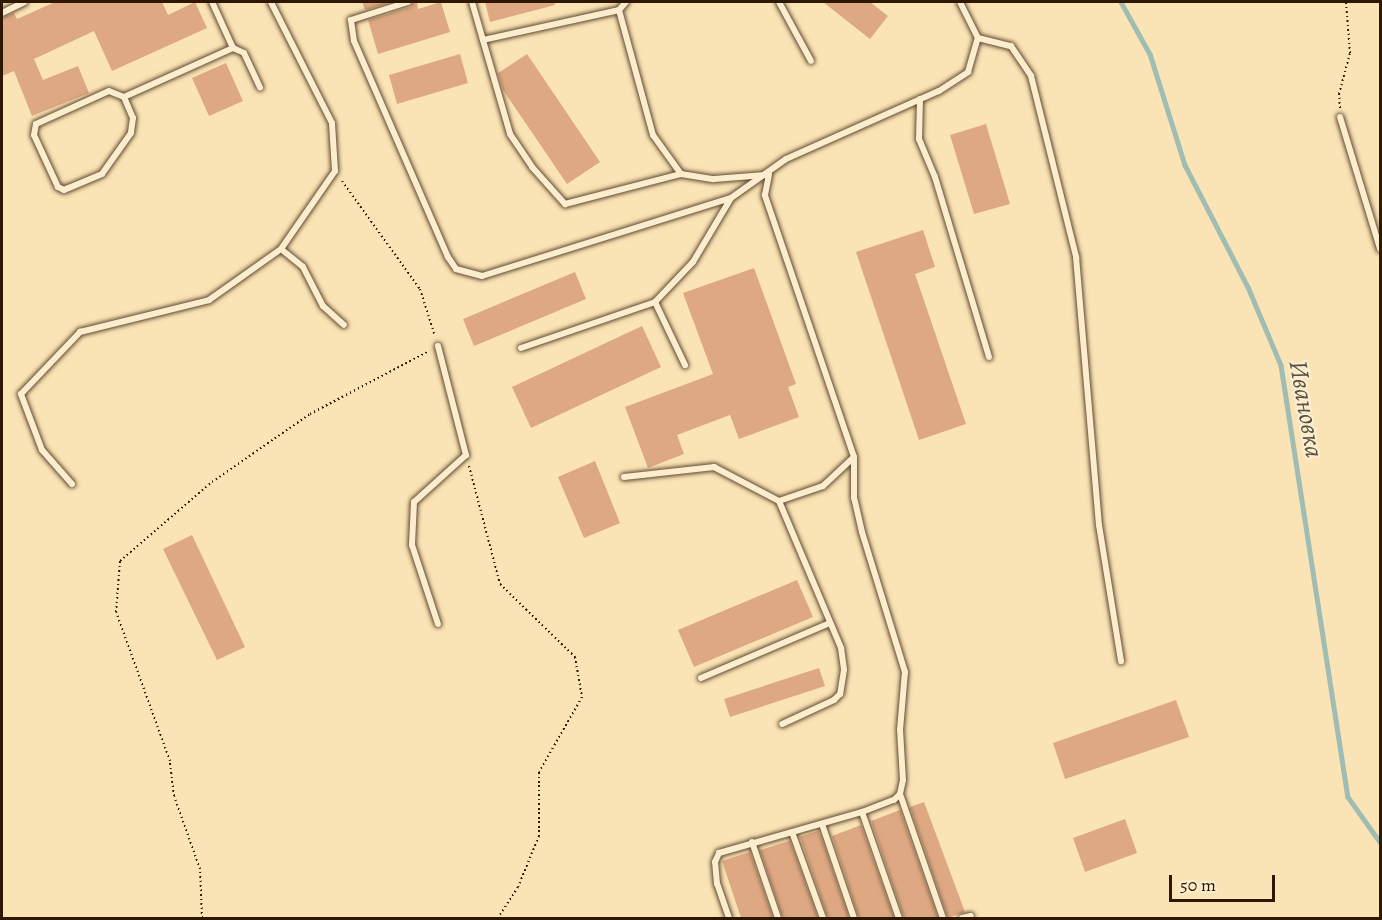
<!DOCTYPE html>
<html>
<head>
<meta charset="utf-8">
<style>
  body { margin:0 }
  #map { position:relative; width:1382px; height:920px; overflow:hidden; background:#fae3b5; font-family:Alegreya,serif }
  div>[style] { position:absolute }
  .stream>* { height:4.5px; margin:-2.25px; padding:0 2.25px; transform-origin:2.25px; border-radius:2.25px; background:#9fbdb3 }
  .building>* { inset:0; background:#dea883 }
  .path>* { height:2px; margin-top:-1px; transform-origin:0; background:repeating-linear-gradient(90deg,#2e1703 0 1.5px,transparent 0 4.5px) }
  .roads { filter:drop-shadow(0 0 2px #614a30) drop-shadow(0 0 2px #614a30) }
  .service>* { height:6px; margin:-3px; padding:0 3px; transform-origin:3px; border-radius:3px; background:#fcedcf }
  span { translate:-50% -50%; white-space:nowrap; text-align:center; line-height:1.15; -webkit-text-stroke:4.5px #fcedcf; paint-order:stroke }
  .water-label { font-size:26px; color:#565141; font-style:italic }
  .frame { position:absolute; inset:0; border:3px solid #2e1703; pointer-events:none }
  .scale { position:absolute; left:1169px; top:875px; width:106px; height:27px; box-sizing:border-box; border:3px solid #2e1703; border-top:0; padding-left:8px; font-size:18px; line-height:21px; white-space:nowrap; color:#2e1703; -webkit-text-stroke:4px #fcedcf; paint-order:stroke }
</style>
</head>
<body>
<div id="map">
  <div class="stream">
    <div style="left:1121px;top:2px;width:60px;rotate:60.9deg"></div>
    <div style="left:1150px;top:54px;width:116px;rotate:72.5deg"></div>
    <div style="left:1185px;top:165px;width:137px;rotate:62.7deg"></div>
    <div style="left:1248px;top:287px;width:85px;rotate:67.1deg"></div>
    <div style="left:1281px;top:365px;width:437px;rotate:81.2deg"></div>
    <div style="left:1348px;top:797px;width:55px;rotate:54.6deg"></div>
  </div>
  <div class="building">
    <div style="clip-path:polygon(55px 2px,162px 2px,168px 15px,195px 2px,207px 28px,112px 71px,94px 31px,34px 59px,43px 80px,78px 66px,89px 93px,32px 116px,14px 71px,2px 76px,2px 18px,14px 13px,17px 19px)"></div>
    <div style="clip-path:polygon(362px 2px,392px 2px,365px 10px)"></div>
    <div style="clip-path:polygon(413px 2px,417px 2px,418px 9px,441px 2px,450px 32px,378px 54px,368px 20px,410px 7px)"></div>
    <div style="clip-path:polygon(485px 2px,554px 2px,555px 5px,490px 22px)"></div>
    <div style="clip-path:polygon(823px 2px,870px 2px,888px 16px,870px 39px)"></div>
    <div style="clip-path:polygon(460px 54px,468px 83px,397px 104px,389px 75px)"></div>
    <div style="clip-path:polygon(527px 54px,600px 162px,567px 184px,503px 90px,498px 73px)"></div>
    <div style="clip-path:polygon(226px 63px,243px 101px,209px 116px,192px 78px)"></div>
    <div style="clip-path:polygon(986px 124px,1010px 204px,974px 214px,950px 135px)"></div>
    <div style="clip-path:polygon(923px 230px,935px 267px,915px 274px,966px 424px,919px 440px,856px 252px)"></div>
    <div style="clip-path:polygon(754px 268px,796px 384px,788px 387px,799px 417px,739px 439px,730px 415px,677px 435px,684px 454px,648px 468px,625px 407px,713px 374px,683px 293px)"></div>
    <div style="clip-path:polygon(575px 272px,586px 299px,474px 346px,463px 319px)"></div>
    <div style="clip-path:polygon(642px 326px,661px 367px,531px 428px,512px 387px)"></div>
    <div style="clip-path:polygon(595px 461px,620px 523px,584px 538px,558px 477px)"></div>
    <div style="clip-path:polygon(192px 535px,245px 647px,217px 660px,163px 549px)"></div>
    <div style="clip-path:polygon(797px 580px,813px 617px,694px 667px,678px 630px)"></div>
    <div style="clip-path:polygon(819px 668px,825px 686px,730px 717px,724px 699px)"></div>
    <div style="clip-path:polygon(1176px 700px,1189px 737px,1065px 779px,1053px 743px)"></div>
    <div style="clip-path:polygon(924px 802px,965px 912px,948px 918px,910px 807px)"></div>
    <div style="clip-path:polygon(900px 810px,938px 918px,904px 918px,871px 821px)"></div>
    <div style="clip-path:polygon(1125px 819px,1137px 853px,1085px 872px,1073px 838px)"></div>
    <div style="clip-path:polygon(861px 825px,894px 918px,859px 918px,832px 836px)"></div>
    <div style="clip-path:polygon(818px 831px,822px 839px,849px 918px,828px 918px,800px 837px)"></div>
    <div style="clip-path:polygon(789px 841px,790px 841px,818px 918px,783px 918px,760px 850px)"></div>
    <div style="clip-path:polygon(750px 852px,773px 918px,741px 918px,722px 861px)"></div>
  </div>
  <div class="path">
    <div style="left:1340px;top:108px;width:14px;rotate:-94deg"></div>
    <div style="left:1339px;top:94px;width:42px;rotate:-75deg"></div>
    <div style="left:1350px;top:53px;width:51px;rotate:-94.5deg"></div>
    <div style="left:342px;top:181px;width:133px;rotate:54.2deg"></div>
    <div style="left:420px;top:289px;width:49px;rotate:72.3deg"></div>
    <div style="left:469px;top:466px;width:122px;rotate:75.3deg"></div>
    <div style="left:500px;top:584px;width:105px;rotate:44.2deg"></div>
    <div style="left:575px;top:657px;width:41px;rotate:80.1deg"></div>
    <div style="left:582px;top:697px;width:86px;rotate:119.8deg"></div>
    <div style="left:539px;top:772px;width:64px;rotate:90deg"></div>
    <div style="left:539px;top:836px;width:55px;rotate:112.4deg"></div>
    <div style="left:518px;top:887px;width:37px;rotate:123deg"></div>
    <div style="left:202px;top:918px;width:49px;rotate:-92.3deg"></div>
    <div style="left:200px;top:869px;width:77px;rotate:-109.6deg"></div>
    <div style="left:174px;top:796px;width:35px;rotate:-97deg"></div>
    <div style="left:170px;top:761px;width:158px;rotate:-109.9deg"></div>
    <div style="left:116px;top:612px;width:51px;rotate:-85.5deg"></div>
    <div style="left:120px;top:561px;width:121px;rotate:-40.7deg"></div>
    <div style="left:212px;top:482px;width:119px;rotate:-34.8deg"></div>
    <div style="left:310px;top:414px;width:135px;rotate:-27.9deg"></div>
  </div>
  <div class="roads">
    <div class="service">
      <div style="left:408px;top:2px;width:60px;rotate:162.5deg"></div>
      <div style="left:351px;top:20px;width:21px;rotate:82deg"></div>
      <div style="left:354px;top:41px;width:236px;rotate:66.5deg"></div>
      <div style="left:448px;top:257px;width:14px;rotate:56deg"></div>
      <div style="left:456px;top:269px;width:27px;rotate:15deg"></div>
      <div style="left:482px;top:276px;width:261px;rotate:-17.4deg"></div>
      <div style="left:472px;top:2px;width:137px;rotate:73.9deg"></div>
      <div style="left:510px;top:134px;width:40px;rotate:56deg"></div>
      <div style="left:532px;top:167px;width:50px;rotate:48.3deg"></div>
      <div style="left:565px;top:204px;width:120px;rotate:-14.5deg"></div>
      <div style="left:681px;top:174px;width:33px;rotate:9deg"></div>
      <div style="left:714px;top:179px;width:51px;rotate:-4.5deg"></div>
      <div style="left:626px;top:2px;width:11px;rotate:131deg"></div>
      <div style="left:619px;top:10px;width:130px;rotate:74.8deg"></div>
      <div style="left:653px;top:135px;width:48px;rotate:54.3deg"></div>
      <div style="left:779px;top:2px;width:67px;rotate:61.5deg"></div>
      <div style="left:2px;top:13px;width:25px;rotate:-26deg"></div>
      <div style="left:978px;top:38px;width:34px;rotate:14deg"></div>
      <div style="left:1011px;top:46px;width:36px;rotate:56deg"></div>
      <div style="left:1031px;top:76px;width:187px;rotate:76deg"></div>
      <div style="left:1076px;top:257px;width:269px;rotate:85.1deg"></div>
      <div style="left:1099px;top:525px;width:138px;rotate:80.8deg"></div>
      <div style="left:483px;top:40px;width:139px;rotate:-12.4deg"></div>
      <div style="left:233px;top:48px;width:12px;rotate:24deg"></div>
      <div style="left:244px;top:53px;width:38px;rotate:65deg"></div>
      <div style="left:124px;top:97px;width:23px;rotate:67deg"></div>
      <div style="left:133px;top:118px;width:15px;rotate:98deg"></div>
      <div style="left:131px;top:133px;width:50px;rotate:125.3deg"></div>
      <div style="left:102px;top:174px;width:41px;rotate:157.2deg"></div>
      <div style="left:64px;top:190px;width:7px;rotate:-153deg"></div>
      <div style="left:58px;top:187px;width:57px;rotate:-114.8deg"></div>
      <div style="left:34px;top:135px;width:11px;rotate:-80deg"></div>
      <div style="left:36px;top:124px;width:80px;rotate:-24.3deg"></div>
      <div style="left:109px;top:91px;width:16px;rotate:22deg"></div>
      <div style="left:124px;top:97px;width:120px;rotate:-24.2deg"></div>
      <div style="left:233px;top:48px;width:51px;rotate:-114.5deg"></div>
      <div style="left:920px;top:99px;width:40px;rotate:91.4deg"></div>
      <div style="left:919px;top:139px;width:41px;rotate:67.2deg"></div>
      <div style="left:935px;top:177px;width:188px;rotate:73.3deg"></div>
      <div style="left:1340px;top:117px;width:138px;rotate:73.1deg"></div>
      <div style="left:281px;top:249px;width:28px;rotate:39deg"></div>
      <div style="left:303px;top:267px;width:44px;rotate:62.9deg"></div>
      <div style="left:323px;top:306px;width:28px;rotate:42deg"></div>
      <div style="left:655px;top:302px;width:70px;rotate:64.5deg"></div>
      <div style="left:438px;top:346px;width:113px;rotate:75.6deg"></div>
      <div style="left:466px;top:455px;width:70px;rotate:137.9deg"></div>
      <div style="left:414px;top:502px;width:43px;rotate:92.7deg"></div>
      <div style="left:412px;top:545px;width:83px;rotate:71.8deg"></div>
      <div style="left:521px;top:348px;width:142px;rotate:-18.9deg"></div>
      <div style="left:655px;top:302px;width:55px;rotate:-46.5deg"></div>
      <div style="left:693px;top:262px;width:74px;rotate:-59.3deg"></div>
      <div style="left:731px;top:198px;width:67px;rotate:-35.3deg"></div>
      <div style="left:786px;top:159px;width:167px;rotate:-24deg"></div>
      <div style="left:939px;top:91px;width:35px;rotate:-33deg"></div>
      <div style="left:968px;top:72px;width:35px;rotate:-74deg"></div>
      <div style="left:978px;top:38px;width:40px;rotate:-116.6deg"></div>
      <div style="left:624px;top:477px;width:91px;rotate:-6.3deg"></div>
      <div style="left:714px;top:467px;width:73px;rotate:27.6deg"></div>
      <div style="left:779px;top:501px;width:46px;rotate:-18.8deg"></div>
      <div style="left:823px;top:486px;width:42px;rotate:-43.1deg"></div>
      <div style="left:72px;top:484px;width:45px;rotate:-131.4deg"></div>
      <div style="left:42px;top:450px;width:60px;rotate:-110.6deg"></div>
      <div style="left:21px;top:394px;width:86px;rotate:-46.4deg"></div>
      <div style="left:80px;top:332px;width:133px;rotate:-13.9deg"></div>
      <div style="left:209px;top:300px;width:88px;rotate:-35.3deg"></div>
      <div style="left:281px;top:249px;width:95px;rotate:-55.3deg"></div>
      <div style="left:335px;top:171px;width:48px;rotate:-93.6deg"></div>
      <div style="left:332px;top:123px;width:136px;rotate:-116.8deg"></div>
      <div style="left:779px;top:501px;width:160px;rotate:67.1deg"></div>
      <div style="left:841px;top:648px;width:22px;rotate:82deg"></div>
      <div style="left:844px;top:670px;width:24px;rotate:99deg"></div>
      <div style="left:840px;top:694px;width:8px;rotate:135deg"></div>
      <div style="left:834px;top:700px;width:57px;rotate:155.2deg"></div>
      <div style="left:701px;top:678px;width:140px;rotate:-23.1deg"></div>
      <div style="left:900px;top:794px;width:131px;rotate:70.9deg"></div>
      <div style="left:862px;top:812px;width:112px;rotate:70.8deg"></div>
      <div style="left:822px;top:824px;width:99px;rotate:71.2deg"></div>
      <div style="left:792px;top:832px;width:91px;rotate:70.2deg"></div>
      <div style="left:752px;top:842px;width:80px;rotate:71.1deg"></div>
      <div style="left:729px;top:918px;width:36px;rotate:-109deg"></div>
      <div style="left:717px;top:884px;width:22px;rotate:-95deg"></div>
      <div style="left:715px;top:862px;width:10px;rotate:-66deg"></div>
      <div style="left:719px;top:853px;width:149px;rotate:-16deg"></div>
      <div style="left:862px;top:812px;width:34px;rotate:-21deg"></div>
      <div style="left:894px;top:800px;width:8px;rotate:-45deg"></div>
      <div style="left:900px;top:794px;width:14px;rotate:-78deg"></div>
      <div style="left:903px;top:780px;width:50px;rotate:-93.4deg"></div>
      <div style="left:900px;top:730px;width:58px;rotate:-85.1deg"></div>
      <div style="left:905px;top:672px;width:146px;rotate:-107.1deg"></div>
      <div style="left:862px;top:532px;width:35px;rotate:-103deg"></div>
      <div style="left:854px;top:498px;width:41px;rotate:-90deg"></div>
      <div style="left:854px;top:457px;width:277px;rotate:-108.8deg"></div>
      <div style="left:765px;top:195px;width:21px;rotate:-79deg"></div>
      <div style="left:962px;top:918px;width:9px;rotate:-13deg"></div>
    </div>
  </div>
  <div class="water-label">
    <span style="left:1306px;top:409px;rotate:80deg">Ивановка</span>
  </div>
  <div class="frame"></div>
  <div class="scale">50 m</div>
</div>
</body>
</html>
